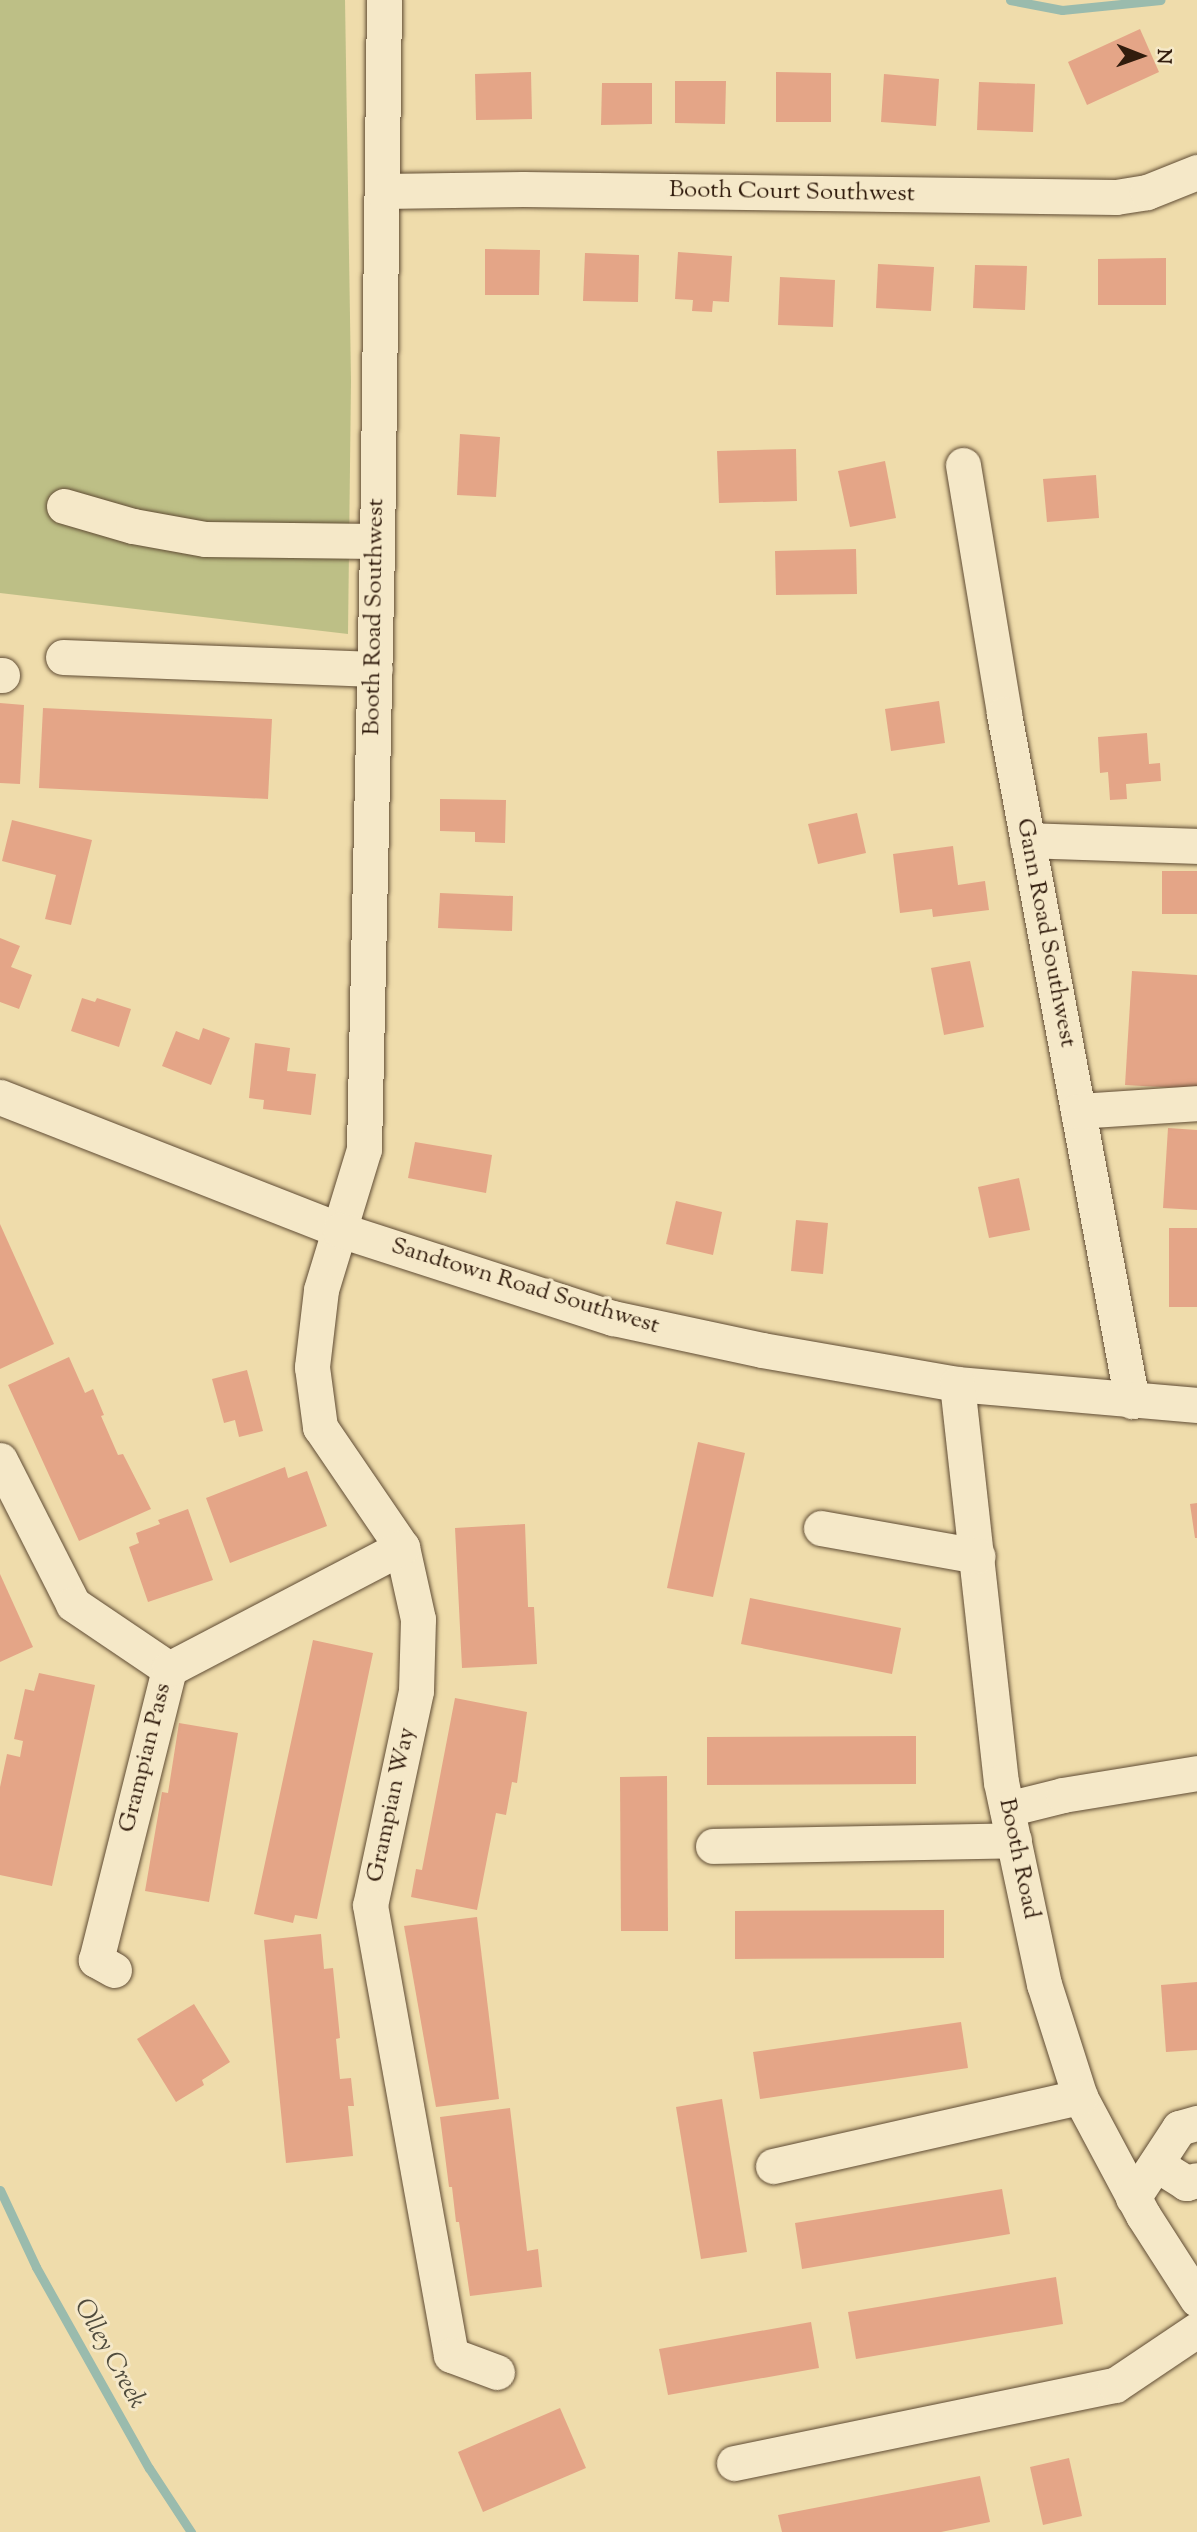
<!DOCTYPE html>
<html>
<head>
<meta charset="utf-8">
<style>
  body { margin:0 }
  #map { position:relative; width:1197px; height:2532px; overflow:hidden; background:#efdcab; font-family:"Sorts Mill Goudy",serif }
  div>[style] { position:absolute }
  .green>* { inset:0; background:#bdbf86 }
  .stream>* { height:9px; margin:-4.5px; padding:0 4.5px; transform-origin:4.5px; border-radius:4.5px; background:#9abbad }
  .building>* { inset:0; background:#e4a587 }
  .roads { filter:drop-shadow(0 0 2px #604c34) drop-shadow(0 0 2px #604c34) }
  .minor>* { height:35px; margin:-17.5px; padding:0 17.5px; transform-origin:17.5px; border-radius:17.5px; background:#f5e8c8 }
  span { translate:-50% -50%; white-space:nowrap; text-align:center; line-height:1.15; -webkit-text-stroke:6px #f5e8c8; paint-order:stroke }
  .street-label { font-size:24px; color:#311c0d }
  .water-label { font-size:26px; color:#504c3d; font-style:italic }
  .north { position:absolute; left:1106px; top:21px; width:70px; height:70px; -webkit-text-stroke:5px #f5e8c8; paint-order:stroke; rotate:91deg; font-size:19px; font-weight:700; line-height:28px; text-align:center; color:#311c0d }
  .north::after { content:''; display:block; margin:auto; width:24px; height:32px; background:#311c0d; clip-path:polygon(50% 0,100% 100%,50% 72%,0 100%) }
</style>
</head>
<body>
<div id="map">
  <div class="green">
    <div style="clip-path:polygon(0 0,345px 0,351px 381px,348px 634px,0 593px)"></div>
  </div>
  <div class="stream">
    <div style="left:1010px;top:0;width:53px;rotate:10.9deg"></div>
    <div style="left:1062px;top:10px;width:99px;rotate:-5.8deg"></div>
    <div style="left:0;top:2190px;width:85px;rotate:64.9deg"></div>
    <div style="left:36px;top:2267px;width:231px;rotate:60.7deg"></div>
    <div style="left:149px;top:2468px;width:77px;rotate:56.7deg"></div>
  </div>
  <div class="building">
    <div style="clip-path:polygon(1140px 29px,1159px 72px,1087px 105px,1068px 62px)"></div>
    <div style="clip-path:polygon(531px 72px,532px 119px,476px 120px,475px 74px)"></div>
    <div style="clip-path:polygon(776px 72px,831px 73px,831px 122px,776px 122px)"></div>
    <div style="clip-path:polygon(884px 74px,939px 79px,936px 126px,881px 122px)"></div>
    <div style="clip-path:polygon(675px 81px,726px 81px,725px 124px,675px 123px)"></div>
    <div style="clip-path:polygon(979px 82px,1035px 84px,1033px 132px,977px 130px)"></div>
    <div style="clip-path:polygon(602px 83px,652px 83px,652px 124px,601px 125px)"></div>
    <div style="clip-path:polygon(485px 249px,540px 250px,539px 295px,485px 295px)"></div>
    <div style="clip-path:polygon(678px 252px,732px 256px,729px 302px,713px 301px,712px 312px,692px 311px,693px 300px,675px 299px)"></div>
    <div style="clip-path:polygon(585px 253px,639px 255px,638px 302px,583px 301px)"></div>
    <div style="clip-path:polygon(1166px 258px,1166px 305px,1098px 305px,1098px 259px)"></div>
    <div style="clip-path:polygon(878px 264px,934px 267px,931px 311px,876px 308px)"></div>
    <div style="clip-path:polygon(975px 265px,1027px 266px,1025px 310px,973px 308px)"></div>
    <div style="clip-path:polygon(780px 277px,835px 280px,833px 327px,778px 325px)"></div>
    <div style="clip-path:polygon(460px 434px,500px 437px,496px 497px,457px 495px)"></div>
    <div style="clip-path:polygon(796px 449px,797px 501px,719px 503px,717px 451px)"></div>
    <div style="clip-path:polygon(885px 461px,896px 518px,850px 527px,838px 471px)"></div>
    <div style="clip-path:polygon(1096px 475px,1099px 518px,1047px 522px,1043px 479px)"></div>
    <div style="clip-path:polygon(856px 549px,857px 594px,776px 595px,775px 551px)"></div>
    <div style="clip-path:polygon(939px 701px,945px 743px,891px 751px,885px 709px)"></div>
    <div style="clip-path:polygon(0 703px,24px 705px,20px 784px,0 783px)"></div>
    <div style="clip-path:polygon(43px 708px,272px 719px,268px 799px,39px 788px)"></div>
    <div style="clip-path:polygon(1147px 733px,1149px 764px,1160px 763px,1161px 781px,1126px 784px,1127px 799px,1110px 800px,1108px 772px,1100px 773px,1098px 737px)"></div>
    <div style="clip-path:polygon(440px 799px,506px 800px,505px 843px,475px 842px,475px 832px,440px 831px)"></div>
    <div style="clip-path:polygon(857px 813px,866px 853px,818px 864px,808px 824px)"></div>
    <div style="clip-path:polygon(12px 820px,92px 840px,71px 925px,45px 919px,56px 875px,2px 861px)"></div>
    <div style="clip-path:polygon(953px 846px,958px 885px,985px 881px,989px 910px,933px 917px,932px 909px,900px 913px,893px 854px)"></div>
    <div style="clip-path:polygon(1162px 871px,1197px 871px,1197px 914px,1162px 914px)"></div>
    <div style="clip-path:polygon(440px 893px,513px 896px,512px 931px,438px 928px)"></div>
    <div style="clip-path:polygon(0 938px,20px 946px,11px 967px,32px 975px,19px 1009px,0 1002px)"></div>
    <div style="clip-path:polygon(970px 961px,984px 1027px,944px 1035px,931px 968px)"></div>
    <div style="clip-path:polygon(1132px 971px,1197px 975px,1197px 1089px,1125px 1085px)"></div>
    <div style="clip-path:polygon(82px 998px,95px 1002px,97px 998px,131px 1009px,119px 1047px,71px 1031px)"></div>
    <div style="clip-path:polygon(203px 1028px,230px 1038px,211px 1085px,162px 1066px,176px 1031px,199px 1040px)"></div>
    <div style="clip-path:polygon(255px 1043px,290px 1048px,287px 1071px,316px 1074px,311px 1115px,263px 1109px,264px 1100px,249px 1098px)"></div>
    <div style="clip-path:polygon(1168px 1128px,1197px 1130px,1197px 1210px,1163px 1208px)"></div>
    <div style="clip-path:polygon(415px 1142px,492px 1155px,486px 1193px,408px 1178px)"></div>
    <div style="clip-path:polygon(1019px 1178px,1030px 1230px,989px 1238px,978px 1187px)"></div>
    <div style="clip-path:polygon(676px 1201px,722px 1212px,713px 1255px,666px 1244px)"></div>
    <div style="clip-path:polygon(796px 1220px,828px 1223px,823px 1274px,791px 1271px)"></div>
    <div style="clip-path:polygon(0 1224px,54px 1344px,0 1369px)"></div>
    <div style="clip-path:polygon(1169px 1228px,1197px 1228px,1197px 1307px,1169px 1307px)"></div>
    <div style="clip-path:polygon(69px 1357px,85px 1393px,93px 1389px,104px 1415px,101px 1416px,118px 1455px,123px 1454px,151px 1509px,79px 1541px,8px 1385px)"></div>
    <div style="clip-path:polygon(247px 1370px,263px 1431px,239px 1437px,235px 1420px,224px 1423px,212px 1379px)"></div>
    <div style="clip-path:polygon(698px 1442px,745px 1453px,713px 1597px,667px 1588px)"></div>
    <div style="clip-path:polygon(285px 1467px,288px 1478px,307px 1471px,327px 1526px,230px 1563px,206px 1498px)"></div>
    <div style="clip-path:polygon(1197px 1503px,1197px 1538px,1195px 1538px,1190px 1504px)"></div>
    <div style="clip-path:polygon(188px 1509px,213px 1580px,148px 1602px,129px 1547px,139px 1543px,136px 1533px,160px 1524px,158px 1520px)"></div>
    <div style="clip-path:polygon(525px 1524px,528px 1607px,534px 1607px,537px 1664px,462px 1668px,455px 1528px)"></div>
    <div style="clip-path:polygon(0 1574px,33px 1647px,0 1662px)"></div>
    <div style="clip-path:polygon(750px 1598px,901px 1628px,892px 1674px,741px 1644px)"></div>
    <div style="clip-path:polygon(313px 1640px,373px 1653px,317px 1919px,295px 1915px,293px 1923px,254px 1914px)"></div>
    <div style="clip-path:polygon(39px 1673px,95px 1685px,52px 1886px,0 1875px,0 1787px,7px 1754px,20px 1757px,23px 1741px,14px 1739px,25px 1689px,34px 1691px)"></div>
    <div style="clip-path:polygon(455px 1698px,527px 1712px,517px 1783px,512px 1782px,506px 1815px,496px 1813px,477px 1910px,411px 1897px,416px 1869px,422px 1870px)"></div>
    <div style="clip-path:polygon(179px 1723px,238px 1733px,209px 1902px,145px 1891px,162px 1792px,168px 1793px)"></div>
    <div style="clip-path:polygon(916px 1736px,916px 1784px,707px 1785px,707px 1737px)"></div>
    <div style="clip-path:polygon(667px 1776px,668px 1931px,621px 1931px,620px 1777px)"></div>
    <div style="clip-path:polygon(944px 1910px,944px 1958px,735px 1959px,735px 1911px)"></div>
    <div style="clip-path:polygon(477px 1917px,499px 2099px,436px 2107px,404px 1926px)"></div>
    <div style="clip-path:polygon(321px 1934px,324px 1969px,333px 1968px,340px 2038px,336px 2039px,340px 2079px,351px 2078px,354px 2106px,348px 2106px,353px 2156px,286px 2163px,264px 1940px)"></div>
    <div style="clip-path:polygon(1197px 1982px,1197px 2050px,1166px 2052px,1161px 1985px)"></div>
    <div style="clip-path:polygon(194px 2004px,230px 2062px,202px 2080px,204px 2085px,176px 2102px,137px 2039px)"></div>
    <div style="clip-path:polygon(961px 2022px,968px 2068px,760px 2099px,753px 2052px)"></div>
    <div style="clip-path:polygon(722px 2099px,747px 2252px,701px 2259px,676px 2107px)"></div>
    <div style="clip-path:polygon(510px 2108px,527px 2251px,538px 2249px,542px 2287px,470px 2296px,459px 2222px,456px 2222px,452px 2187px,449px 2187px,440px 2117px)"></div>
    <div style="clip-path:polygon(1002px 2189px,1010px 2234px,802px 2269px,795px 2223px)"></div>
    <div style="clip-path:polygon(1056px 2277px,1063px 2324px,856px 2359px,848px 2312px)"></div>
    <div style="clip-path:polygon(811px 2322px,819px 2368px,668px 2395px,659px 2349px)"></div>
    <div style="clip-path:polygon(560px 2408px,586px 2468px,483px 2512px,458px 2452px)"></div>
    <div style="clip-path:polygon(1069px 2458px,1082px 2516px,1043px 2525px,1030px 2467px)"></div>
    <div style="clip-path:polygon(980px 2476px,990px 2522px,941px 2532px,782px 2532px,778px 2515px)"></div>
  </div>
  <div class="roads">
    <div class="minor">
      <div style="left:384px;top:0;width:548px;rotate:90.73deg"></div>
      <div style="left:377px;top:548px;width:601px;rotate:91.24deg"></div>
      <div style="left:364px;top:1149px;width:147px;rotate:107deg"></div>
      <div style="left:321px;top:1290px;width:78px;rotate:96.7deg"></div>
      <div style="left:312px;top:1367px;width:61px;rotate:82.4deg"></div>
      <div style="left:320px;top:1427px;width:145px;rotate:55.7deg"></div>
      <div style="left:402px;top:1547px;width:74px;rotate:77.5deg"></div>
      <div style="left:418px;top:1619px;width:72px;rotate:91.6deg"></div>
      <div style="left:416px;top:1691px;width:219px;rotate:102.1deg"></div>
      <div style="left:370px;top:1905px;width:457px;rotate:79.8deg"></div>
      <div style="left:451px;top:2355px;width:49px;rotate:20.3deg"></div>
      <div style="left:382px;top:191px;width:141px;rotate:-0.8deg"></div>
      <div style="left:523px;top:189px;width:593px;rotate:0.77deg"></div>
      <div style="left:1116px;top:197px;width:31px;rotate:-9deg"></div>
      <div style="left:1147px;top:192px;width:54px;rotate:-21.8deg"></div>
      <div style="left:963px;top:465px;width:252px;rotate:80.6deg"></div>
      <div style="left:1004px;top:714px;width:699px;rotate:79.45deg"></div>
      <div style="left:64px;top:506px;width:72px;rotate:16.2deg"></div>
      <div style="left:133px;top:526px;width:73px;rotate:10.2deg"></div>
      <div style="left:205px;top:539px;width:172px;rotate:0.7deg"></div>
      <div style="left:63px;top:657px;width:312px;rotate:2.2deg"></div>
      <div style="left:0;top:675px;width:2px"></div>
      <div style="left:1027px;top:840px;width:170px;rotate:2deg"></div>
      <div style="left:0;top:1097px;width:365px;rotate:21.4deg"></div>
      <div style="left:340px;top:1230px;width:287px;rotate:17.9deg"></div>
      <div style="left:613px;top:1318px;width:152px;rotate:12.1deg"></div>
      <div style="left:762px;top:1350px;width:198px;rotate:9.9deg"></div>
      <div style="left:957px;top:1384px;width:241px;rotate:5deg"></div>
      <div style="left:1078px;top:1111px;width:119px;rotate:-3.8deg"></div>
      <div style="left:957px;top:1384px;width:400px;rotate:83.7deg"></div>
      <div style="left:1001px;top:1782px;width:207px;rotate:78deg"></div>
      <div style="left:1044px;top:1984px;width:119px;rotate:72.3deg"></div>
      <div style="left:1080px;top:2097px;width:134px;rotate:61.9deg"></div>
      <div style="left:1143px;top:2215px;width:100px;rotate:57.3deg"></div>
      <div style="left:0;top:1460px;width:161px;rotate:63.1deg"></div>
      <div style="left:73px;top:1604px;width:116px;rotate:34.1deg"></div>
      <div style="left:821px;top:1528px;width:159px;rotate:10.1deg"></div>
      <div style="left:1007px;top:1809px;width:58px;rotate:-14deg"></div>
      <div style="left:1063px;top:1795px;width:136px;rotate:-9.3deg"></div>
      <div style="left:713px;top:1846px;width:301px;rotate:-1.1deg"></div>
      <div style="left:114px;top:1970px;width:21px;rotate:-151deg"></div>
      <div style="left:96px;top:1960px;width:300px;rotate:-75.9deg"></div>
      <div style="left:169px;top:1669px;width:263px;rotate:-27.6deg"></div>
      <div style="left:1156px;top:2164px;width:36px;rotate:32deg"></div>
      <div style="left:1186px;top:2183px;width:11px;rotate:-15deg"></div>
      <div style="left:773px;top:2166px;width:315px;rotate:-12.7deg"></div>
      <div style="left:1133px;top:2198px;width:84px;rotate:-56.7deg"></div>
      <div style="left:1179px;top:2128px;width:19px;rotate:-16deg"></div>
      <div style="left:734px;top:2463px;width:389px;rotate:-11.6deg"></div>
      <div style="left:1115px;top:2385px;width:99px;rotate:-33.9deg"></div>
    </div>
  </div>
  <div class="street-label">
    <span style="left:792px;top:193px;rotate:1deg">Booth Court Southwest</span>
    <span style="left:375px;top:617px;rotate:-89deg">Booth Road Southwest</span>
    <span style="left:1045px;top:933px;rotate:79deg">Gann Road Southwest</span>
    <span style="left:525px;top:1287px;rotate:17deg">Sandtown Road Southwest</span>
    <span style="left:146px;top:1758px;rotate:-76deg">Grampian Pass</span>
    <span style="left:392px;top:1805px;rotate:-78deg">Grampian Way</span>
    <span style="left:1018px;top:1859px;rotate:78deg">Booth Road</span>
  </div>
  <div class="water-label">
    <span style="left:109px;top:2354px;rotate:61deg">Olley Creek</span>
  </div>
  <div class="north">N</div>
</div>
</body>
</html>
